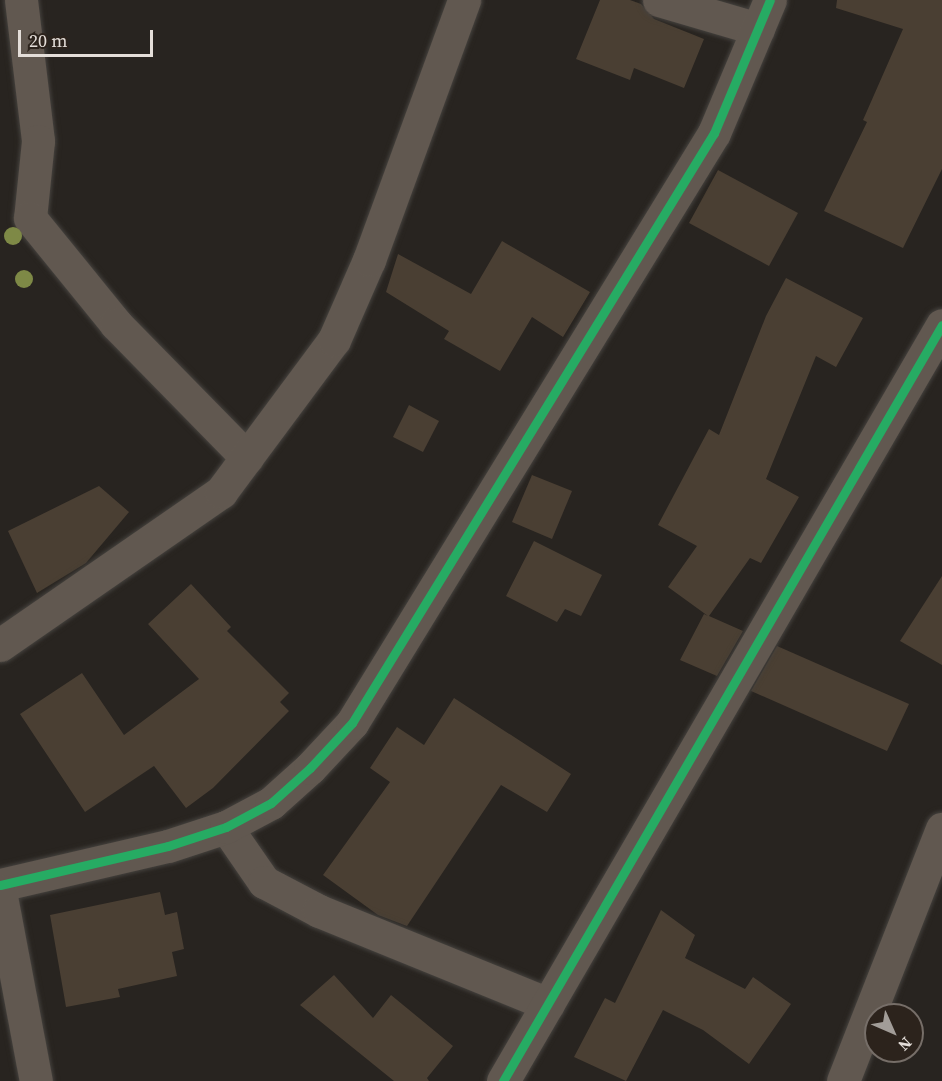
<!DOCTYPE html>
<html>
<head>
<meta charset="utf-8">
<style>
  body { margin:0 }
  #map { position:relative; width:942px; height:1081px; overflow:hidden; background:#282420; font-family:"Source Serif 4",serif }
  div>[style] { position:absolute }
  .building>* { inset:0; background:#4a3f33 }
  .roads { filter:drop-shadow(0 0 2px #45423e) drop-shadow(0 0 2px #45423e) }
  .minor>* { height:33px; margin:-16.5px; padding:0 16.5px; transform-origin:16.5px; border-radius:16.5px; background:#615850 }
  .cycleway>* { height:9px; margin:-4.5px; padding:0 4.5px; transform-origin:4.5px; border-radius:4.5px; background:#26ab63 }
  .trees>* { width:18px; height:18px; margin:-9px; border-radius:50%; background:#7e8946 }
  span { translate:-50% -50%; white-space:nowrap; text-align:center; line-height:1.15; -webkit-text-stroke:6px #2c231c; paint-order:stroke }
  .north { position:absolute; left:864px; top:1003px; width:60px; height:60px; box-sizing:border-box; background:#2c231c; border:2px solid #766e68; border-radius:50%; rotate:135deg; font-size:16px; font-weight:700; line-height:24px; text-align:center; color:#e4ded9 }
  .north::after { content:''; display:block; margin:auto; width:21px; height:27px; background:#a29d98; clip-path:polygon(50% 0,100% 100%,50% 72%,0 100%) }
  .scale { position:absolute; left:18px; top:30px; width:135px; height:27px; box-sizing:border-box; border:3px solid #e4ded9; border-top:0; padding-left:8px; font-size:18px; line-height:21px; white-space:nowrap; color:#e4ded9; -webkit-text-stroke:4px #2c231c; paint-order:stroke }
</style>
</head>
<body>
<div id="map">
  <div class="building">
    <div style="clip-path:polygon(600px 0,630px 0,641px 4px,654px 19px,704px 39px,684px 88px,634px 68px,630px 80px,576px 59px)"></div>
    <div style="clip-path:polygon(837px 0,942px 0,942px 169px,903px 248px,824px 211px,867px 122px,863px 120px,903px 29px,836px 8px)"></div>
    <div style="clip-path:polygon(718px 170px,798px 213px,769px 266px,689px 223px)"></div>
    <div style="clip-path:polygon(502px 241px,590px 292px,563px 337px,532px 317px,500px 371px,444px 339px,449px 331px,386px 292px,398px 254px,471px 294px)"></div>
    <div style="clip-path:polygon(786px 278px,863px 318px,836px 367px,816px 356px,766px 479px,799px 497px,761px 563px,750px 558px,709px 616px,743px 631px,717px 676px,680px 660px,704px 614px,708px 616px,668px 587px,697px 546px,658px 525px,709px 429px,719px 435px,766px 316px)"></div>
    <div style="clip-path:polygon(409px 405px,439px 421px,423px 452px,393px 437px)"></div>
    <div style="clip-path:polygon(532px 475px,572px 491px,552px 539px,512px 522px)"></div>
    <div style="clip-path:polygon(99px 486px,129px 512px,86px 563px,37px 593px,8px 531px)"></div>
    <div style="clip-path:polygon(534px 541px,602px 575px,581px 616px,565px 609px,557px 622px,506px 596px)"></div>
    <div style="clip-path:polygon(942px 576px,942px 665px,900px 641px)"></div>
    <div style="clip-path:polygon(191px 584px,231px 627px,227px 631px,289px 693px,280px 702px,289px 711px,213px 788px,186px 808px,154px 766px,85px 812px,20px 714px,82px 673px,124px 735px,199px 679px,148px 624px)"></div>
    <div style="clip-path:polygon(777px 646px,909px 704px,887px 751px,751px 691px)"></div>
    <div style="clip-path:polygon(454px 698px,571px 774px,547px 812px,501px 785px,407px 926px,378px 915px,323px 875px,390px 782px,370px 768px,397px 727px,424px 745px)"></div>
    <div style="clip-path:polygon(160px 892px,165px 915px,177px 912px,184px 949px,172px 952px,177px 976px,118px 989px,120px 997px,66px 1007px,50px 915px)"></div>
    <div style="clip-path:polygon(661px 910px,695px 935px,685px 958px,745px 989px,753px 977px,791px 1004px,749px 1064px,703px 1030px,663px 1010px,626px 1081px,574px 1057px,605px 998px,615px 1003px)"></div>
    <div style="clip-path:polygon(334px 975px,373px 1018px,391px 995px,453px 1046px,427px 1078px,429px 1081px,394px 1081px,300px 1005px)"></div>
  </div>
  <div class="roads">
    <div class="minor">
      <div style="left:21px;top:0;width:142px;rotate:83.1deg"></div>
      <div style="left:38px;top:141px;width:77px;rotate:95.9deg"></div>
      <div style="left:30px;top:218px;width:136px;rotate:50.9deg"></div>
      <div style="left:116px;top:324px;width:187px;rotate:45.6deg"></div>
      <div style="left:659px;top:0;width:103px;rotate:16.3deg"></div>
      <div style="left:0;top:645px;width:269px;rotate:-34.7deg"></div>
      <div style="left:221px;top:492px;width:189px;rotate:-53.4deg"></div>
      <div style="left:334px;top:340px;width:87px;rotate:-66.4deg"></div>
      <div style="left:369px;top:260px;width:277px;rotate:-69.9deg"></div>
      <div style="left:226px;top:827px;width:67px;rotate:55.4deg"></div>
      <div style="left:264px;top:882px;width:62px;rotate:27.8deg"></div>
      <div style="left:319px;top:911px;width:247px;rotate:22.1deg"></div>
      <div style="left:0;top:885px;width:172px;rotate:-13.1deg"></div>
      <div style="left:168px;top:846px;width:61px;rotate:-18.1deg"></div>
      <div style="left:226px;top:827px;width:51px;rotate:-28.1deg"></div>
      <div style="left:271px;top:803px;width:52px;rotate:-41.9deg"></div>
      <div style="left:310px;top:768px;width:62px;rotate:-47deg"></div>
      <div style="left:352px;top:723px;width:692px;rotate:-58.47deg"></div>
      <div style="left:714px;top:133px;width:144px;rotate:-67.2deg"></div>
      <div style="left:0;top:891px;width:193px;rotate:79.3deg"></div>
      <div style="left:503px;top:1081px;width:874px;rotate:-59.86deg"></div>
      <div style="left:843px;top:1081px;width:271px;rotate:-68.6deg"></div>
    </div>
  </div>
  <div class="cycleway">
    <div style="left:0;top:885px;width:172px;rotate:-13.1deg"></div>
    <div style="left:168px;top:846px;width:61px;rotate:-18.1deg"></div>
    <div style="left:226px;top:827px;width:51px;rotate:-28.1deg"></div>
    <div style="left:271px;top:803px;width:52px;rotate:-41.9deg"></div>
    <div style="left:310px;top:768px;width:62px;rotate:-47deg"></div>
    <div style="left:352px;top:723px;width:692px;rotate:-58.47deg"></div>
    <div style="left:714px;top:133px;width:144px;rotate:-67.2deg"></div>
    <div style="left:503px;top:1081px;width:874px;rotate:-59.86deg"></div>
  </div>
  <div class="trees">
    <div style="left:13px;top:236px"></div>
    <div style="left:24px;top:279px"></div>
  </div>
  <div class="north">N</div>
  <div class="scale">20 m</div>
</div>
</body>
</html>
